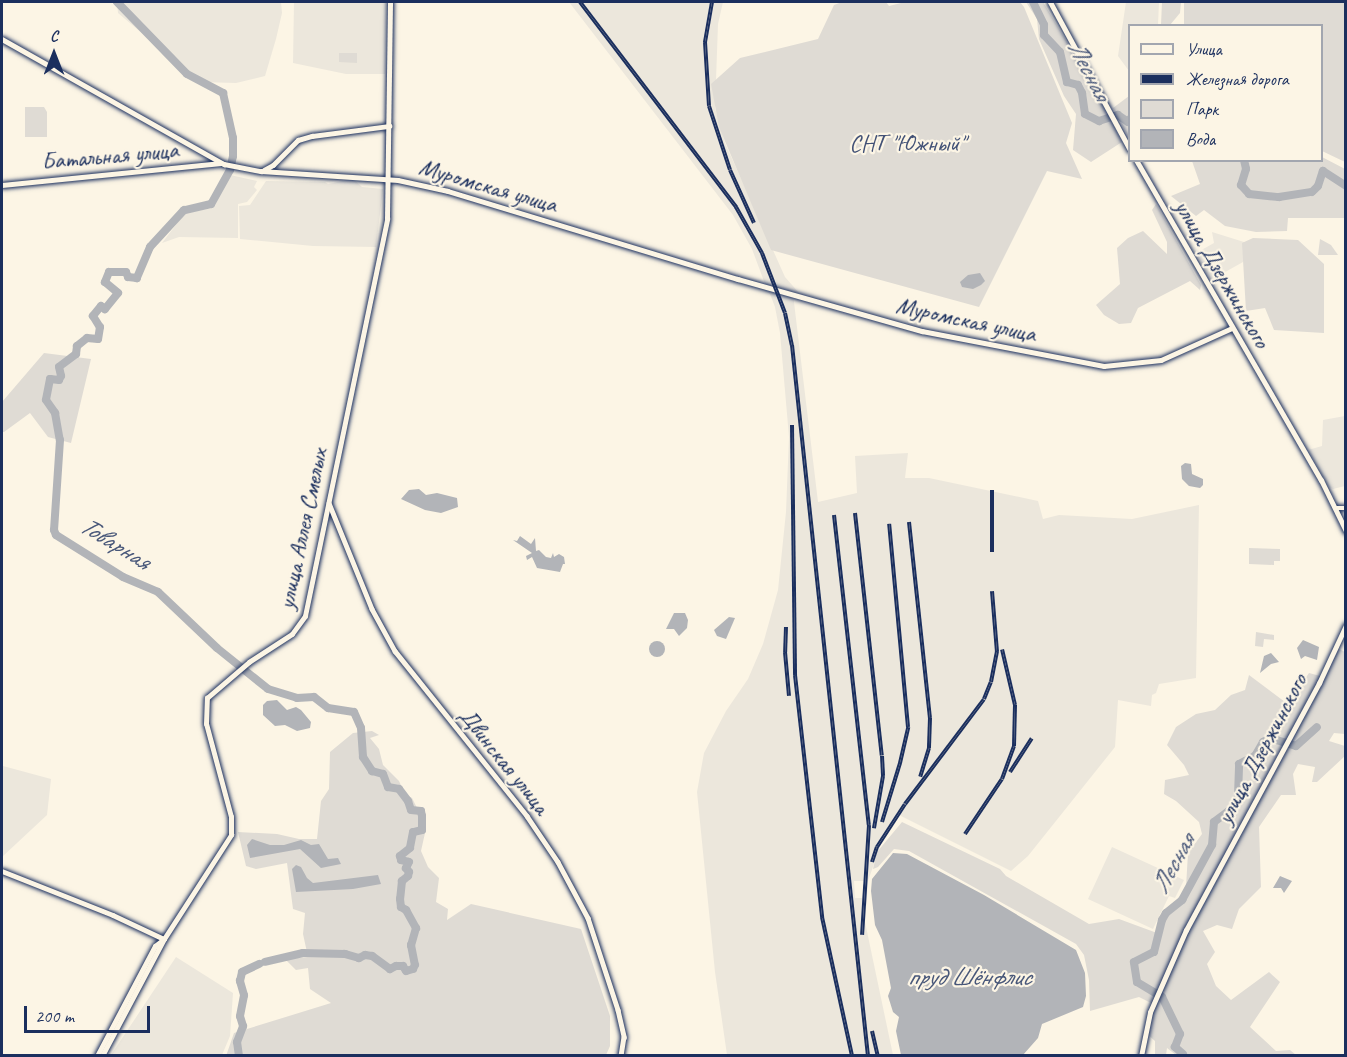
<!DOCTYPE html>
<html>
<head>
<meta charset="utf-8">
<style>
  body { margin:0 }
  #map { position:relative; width:1347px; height:1057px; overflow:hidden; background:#fcf5e5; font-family:Caveat,sans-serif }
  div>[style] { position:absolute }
  .built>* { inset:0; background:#ece7dc }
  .green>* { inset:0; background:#dfdbd4 }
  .water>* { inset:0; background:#b2b4b8 }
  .round { border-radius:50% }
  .river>* { height:8px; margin:-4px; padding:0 4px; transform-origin:4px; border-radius:4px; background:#b2b4b8 }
  .roads { filter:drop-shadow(0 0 2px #1b2f5e) drop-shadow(0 0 2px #1b2f5e) }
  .secondary>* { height:4.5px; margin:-2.25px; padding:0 2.25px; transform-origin:2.25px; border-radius:2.25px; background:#fcf5e5 }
  .primary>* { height:5px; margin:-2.5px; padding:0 2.5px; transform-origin:2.5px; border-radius:2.5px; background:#fcf5e5 }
  .rail>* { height:4px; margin-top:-2px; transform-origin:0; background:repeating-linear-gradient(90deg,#fcf5e5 0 4.5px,#1b2f5e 0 9px); box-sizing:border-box; border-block:2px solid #1b2f5e }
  span { translate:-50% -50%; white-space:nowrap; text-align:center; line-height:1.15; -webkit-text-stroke:4.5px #fcf5e5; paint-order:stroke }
  .park-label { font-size:24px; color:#425176 }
  .street-label { font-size:24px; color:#1b2f5e }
  .water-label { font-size:26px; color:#485779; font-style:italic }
  .frame { position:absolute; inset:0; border:3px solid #1b2f5e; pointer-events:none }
  .legend { position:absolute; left:1128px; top:24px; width:195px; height:138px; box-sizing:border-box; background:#fcf5e5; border:2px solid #a2a6af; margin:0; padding:8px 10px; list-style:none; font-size:18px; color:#1b2f5e }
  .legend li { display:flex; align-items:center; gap:12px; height:30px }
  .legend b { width:30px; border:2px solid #a2a6af }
  .north { position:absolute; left:24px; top:24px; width:60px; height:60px; -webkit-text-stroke:4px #fcf5e5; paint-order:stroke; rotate:0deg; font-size:16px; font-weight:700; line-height:24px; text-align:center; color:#1b2f5e }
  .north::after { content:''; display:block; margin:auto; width:21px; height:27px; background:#1b2f5e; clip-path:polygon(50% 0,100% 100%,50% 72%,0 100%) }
  .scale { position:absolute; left:24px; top:1006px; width:126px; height:27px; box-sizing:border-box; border:3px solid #1b2f5e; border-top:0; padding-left:8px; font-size:18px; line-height:21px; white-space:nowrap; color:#1b2f5e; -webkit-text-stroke:4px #fcf5e5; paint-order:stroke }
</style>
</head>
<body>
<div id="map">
  <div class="built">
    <div style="clip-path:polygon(117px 2px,281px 2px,282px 13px,276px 39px,265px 76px,236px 83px,200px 82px,118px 13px)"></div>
    <div style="clip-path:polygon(294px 2px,386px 2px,385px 74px,346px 74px,293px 63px)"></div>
    <div style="clip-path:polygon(569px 2px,723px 2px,718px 24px,715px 108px,725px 143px,785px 277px,799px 293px,765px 284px,752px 249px,733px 215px)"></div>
    <div style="clip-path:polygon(1126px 2px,1159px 2px,1158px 25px,1130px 26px,1129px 71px,1118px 56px)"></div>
    <div style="clip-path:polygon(230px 175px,257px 181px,254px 187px,257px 190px,247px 202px,238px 204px,238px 238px,179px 237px,162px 243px,185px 213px,213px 208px)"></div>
    <div style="clip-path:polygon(353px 179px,362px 187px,383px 189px,376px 247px,313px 246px,240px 239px,239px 206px,250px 205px,266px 181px,325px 182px,328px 184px)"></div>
    <div style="clip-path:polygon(1212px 232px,1244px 242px,1243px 262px,1211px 280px,1196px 253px,1214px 243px)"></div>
    <div style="clip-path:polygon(evenodd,764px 286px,793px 294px,818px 502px,857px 493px,855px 456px,908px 453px,905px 478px,929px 478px,1038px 501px,1043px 519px,1059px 515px,1132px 519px,1199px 505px,1196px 678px,1159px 684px,1156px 693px,1152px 695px,1151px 706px,1118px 700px,1115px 747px,1028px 856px,1011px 871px,899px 815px,881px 844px,868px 881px,865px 922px,893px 1055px,727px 1055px,715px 972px,697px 792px,704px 753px,726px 711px,748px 679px,763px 644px,778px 590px,786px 512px,789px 437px,780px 333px,775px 307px,770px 294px,763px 290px,764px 286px,854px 881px,865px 881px,862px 898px,855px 898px,854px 881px)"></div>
    <div style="clip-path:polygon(1345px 416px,1345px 486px,1333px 489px,1329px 487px,1308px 450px,1322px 446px,1323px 420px)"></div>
    <div style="clip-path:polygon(3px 766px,51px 779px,47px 815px,2px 857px)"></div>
    <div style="clip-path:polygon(1112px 847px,1184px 880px,1175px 898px,1169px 896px,1153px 929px,1088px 899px)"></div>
    <div style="clip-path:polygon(176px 957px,233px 993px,230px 1036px,222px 1055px,111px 1055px)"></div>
  </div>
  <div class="green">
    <div style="clip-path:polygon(842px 2px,886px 2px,889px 6px,905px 2px,1020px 2px,1024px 7px,1072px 123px,1066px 143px,1082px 179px,1047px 171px,979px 307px,771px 250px,719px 127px,711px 84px,740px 58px,818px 39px,834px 5px)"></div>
    <div style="clip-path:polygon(1026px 2px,1043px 2px,1092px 84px,1122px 142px,1091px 162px,1073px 150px,1076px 114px,1064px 96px,1039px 39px,1037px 19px)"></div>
    <div style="clip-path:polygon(1162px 2px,1181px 2px,1180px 13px,1170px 25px,1161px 25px)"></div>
    <div style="clip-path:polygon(1184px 2px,1345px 2px,1345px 162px,1322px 151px,1322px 26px,1184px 25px)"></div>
    <div style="clip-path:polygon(339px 53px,357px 53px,357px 63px,339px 62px)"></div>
    <div style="clip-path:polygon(1129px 96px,1130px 138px,1129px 138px,1113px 108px)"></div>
    <div style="clip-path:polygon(25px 107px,44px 107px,47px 112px,47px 137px,25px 137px)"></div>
    <div style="clip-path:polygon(1322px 157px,1345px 169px,1345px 218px,1288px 218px,1287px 231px,1256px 232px,1225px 226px,1204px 210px,1196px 216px,1171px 196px,1200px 184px,1192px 161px,1322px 160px)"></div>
    <div style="clip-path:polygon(1156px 204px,1201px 285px,1200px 290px,1190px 281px,1138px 308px,1131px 323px,1119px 324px,1104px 315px,1096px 305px,1120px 284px,1117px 248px,1128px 238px,1143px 231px,1167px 254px,1167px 242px,1152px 210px)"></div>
    <div style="clip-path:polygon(1253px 238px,1298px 240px,1324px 264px,1324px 333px,1274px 330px,1265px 308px,1246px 311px,1242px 243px)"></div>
    <div style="clip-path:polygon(1320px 239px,1331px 245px,1338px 255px,1318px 255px)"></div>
    <div style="clip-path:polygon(44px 353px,91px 359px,71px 443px,48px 437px,30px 413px,4px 432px,2px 432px,2px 402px)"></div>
    <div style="clip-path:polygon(1249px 548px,1280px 549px,1280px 561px,1274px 561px,1274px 565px,1249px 564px)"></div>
    <div style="clip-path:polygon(1256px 632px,1274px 635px,1274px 640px,1264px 639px,1263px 647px,1255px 646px)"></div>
    <div style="clip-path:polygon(1339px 649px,1345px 652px,1345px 734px,1334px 733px,1329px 741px,1345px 746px,1345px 756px,1317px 782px,1312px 782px,1315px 767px,1298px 764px,1293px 774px,1296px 795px,1281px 795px,1259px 827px,1261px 887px,1239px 909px,1232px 929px,1217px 925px,1203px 931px,1215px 952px,1207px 964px,1216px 986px,1231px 1000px,1269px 972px,1280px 982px,1250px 1027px,1276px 1051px,1290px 1050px,1296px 1055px,1176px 1055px,1167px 1048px,1166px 1055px,1155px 1055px,1155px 1041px,1147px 1034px,1155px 1005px,1139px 997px,1090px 1011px,1089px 980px,1084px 955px,1076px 944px,909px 851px,894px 849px,878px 867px,873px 869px,877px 852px,902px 822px,1000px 869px,1006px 876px,1089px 924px,1119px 919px,1157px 933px,1186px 887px,1188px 853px,1202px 834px,1199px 822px,1176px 801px,1164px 794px,1165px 780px,1189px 775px,1184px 765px,1167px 745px,1176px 727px,1196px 714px,1215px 710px,1231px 695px,1245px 690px,1249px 675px,1285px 702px,1292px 698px,1309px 673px,1324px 677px)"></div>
    <div style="clip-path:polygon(372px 731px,379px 735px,370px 738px,379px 749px,383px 765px,399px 781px,405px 794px,412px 798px,421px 816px,425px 833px,421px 851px,428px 867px,439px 878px,436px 902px,448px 909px,447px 920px,471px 904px,581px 929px,610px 1016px,610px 1046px,606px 1055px,226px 1056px,234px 1033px,331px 1003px,310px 989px,308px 968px,296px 970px,285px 959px,308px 957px,303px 934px,305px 913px,293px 909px,287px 863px,256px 869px,246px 866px,238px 832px,277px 834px,299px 839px,317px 839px,321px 801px,329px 789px,330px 752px,353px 733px)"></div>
  </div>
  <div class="water">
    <div style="clip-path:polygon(980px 273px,985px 281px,981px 285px,973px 289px,962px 287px,960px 282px,968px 275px)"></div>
    <div style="clip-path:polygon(1185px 463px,1191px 464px,1192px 474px,1203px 479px,1203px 485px,1200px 488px,1189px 486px,1182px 479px,1181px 466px)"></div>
    <div style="clip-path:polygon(419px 489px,426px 495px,437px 493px,457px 498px,458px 507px,441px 513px,425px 510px,401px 499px,409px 490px)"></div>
    <div style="clip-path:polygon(520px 536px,531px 544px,535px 538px,536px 551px,539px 550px,546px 557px,551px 558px,553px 553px,554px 557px,559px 554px,564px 557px,565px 564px,563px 564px,560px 572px,537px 568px,532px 557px,527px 560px,526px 556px,532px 553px,513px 540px,517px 541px)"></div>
    <div style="clip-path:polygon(674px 613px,685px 613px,688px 620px,687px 628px,679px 636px,674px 629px,666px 629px)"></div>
    <div style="clip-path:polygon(729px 617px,735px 618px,726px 639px,717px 636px,714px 630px)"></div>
    <div style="clip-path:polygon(1303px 640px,1319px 647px,1317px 660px,1305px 656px,1301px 659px,1297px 648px)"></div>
    <div class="round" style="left:649px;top:641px;width:16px;height:16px"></div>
    <div style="clip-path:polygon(1271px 653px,1279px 662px,1271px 664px,1260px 673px,1264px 656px)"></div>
    <div style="clip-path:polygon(277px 700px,287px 710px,296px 707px,301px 710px,311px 722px,310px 728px,297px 731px,285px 725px,275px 726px,263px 715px,263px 705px,267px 701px)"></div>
    <div style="clip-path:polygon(252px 839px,270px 845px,284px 845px,301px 840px,311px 845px,319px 844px,328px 859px,338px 858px,341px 864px,321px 868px,300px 849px,250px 858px,247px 845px)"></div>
    <div style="clip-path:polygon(893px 853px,907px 854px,984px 895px,1076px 950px,1085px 973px,1086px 996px,1083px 1007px,1042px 1024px,1038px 1038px,1023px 1055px,901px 1055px,896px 1031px,899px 1017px,893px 1012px,888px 996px,891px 988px,882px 940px,875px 925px,871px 891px,872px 879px)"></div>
    <div style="clip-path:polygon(296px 865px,301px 867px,307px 878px,313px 883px,378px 875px,381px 884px,353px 889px,296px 892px,292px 869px)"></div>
    <div style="clip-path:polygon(1280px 876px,1292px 881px,1284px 893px,1281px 888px,1273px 888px)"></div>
  </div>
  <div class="river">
    <div style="left:117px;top:2px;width:100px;rotate:45.8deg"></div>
    <div style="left:187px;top:74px;width:41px;rotate:27.8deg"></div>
    <div style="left:223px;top:93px;width:46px;rotate:77.5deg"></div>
    <div style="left:233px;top:138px;width:18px;rotate:90deg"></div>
    <div style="left:233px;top:156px;width:14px;rotate:102deg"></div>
    <div style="left:230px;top:170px;width:39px;rotate:119deg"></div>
    <div style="left:211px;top:204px;width:28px;rotate:167deg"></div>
    <div style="left:184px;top:210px;width:50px;rotate:132.6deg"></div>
    <div style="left:150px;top:247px;width:34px;rotate:113deg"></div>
    <div style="left:137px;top:278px;width:9px;rotate:-174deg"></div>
    <div style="left:128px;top:277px;width:5px;rotate:-112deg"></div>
    <div style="left:126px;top:272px;width:17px;rotate:180deg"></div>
    <div style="left:109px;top:272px;width:11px;rotate:112deg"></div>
    <div style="left:105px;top:282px;width:17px;rotate:40deg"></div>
    <div style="left:118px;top:293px;width:21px;rotate:129deg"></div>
    <div style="left:105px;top:309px;width:5px;rotate:-143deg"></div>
    <div style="left:101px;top:306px;width:13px;rotate:129deg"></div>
    <div style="left:93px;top:316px;width:13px;rotate:58deg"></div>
    <div style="left:100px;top:327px;width:12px;rotate:99deg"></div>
    <div style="left:98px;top:339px;width:11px;rotate:-175deg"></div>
    <div style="left:87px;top:338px;width:13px;rotate:141deg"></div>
    <div style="left:77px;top:346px;width:8px;rotate:97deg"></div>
    <div style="left:76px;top:354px;width:21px;rotate:143deg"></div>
    <div style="left:59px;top:367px;width:9px;rotate:77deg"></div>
    <div style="left:61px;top:376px;width:4px;rotate:117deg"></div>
    <div style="left:59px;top:380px;width:9px;rotate:-174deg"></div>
    <div style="left:50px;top:379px;width:21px;rotate:101deg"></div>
    <div style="left:46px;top:400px;width:16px;rotate:55deg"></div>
    <div style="left:55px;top:413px;width:27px;rotate:80deg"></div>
    <div style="left:60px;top:440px;width:90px;rotate:93.8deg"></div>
    <div style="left:54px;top:530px;width:5px;rotate:68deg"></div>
    <div style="left:56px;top:535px;width:79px;rotate:32.1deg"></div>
    <div style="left:123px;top:577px;width:38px;rotate:23deg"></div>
    <div style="left:158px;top:592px;width:81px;rotate:43.5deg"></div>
    <div style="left:217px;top:648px;width:65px;rotate:38.8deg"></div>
    <div style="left:268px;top:689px;width:30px;rotate:17deg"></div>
    <div style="left:297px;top:698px;width:17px;rotate:-3deg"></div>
    <div style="left:314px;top:697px;width:18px;rotate:38deg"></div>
    <div style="left:328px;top:708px;width:26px;rotate:9deg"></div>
    <div style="left:354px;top:712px;width:17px;rotate:66deg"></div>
    <div style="left:361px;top:728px;width:29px;rotate:86deg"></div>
    <div style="left:363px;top:757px;width:17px;rotate:57deg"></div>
    <div style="left:372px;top:771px;width:11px;rotate:15deg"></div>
    <div style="left:383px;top:774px;width:14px;rotate:69deg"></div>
    <div style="left:388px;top:787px;width:11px;rotate:10deg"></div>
    <div style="left:399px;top:789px;width:15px;rotate:53deg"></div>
    <div style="left:408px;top:801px;width:9px;rotate:72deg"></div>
    <div style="left:411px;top:810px;width:10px;rotate:6deg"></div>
    <div style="left:421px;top:811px;width:5px;rotate:79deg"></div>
    <div style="left:422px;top:816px;width:14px;rotate:90deg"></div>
    <div style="left:422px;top:830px;width:9px;rotate:167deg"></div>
    <div style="left:413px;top:832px;width:16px;rotate:101deg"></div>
    <div style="left:410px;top:848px;width:13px;rotate:141deg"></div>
    <div style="left:400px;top:856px;width:4px;rotate:76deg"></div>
    <div style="left:401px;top:860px;width:8px;rotate:14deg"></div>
    <div style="left:409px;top:862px;width:7px;rotate:117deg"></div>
    <div style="left:406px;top:868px;width:5px;rotate:53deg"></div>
    <div style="left:409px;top:872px;width:4px;rotate:104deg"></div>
    <div style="left:408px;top:876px;width:8px;rotate:140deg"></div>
    <div style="left:402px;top:881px;width:18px;rotate:96deg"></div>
    <div style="left:400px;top:899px;width:8px;rotate:83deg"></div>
    <div style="left:401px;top:907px;width:6px;rotate:31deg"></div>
    <div style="left:406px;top:910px;width:21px;rotate:61deg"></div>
    <div style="left:416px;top:928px;width:18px;rotate:106deg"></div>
    <div style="left:411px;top:945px;width:20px;rotate:79deg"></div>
    <div style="left:415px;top:965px;width:4px;rotate:117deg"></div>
    <div style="left:413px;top:969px;width:7px;rotate:164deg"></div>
    <div style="left:406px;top:971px;width:6px;rotate:-121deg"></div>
    <div style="left:403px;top:966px;width:7px;rotate:180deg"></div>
    <div style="left:396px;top:966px;width:7px;rotate:153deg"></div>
    <div style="left:390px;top:969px;width:22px;rotate:-144deg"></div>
    <div style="left:372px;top:956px;width:7px;rotate:-172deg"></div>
    <div style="left:365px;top:955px;width:7px;rotate:153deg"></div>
    <div style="left:359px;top:958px;width:15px;rotate:-164deg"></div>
    <div style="left:345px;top:954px;width:42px;rotate:-178.6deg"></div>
    <div style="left:303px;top:953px;width:39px;rotate:167deg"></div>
    <div style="left:1033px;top:2px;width:25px;rotate:64deg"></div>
    <div style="left:1044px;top:25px;width:10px;rotate:90deg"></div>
    <div style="left:1044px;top:35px;width:23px;rotate:47deg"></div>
    <div style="left:1060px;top:52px;width:31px;rotate:77deg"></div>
    <div style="left:1067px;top:82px;width:11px;rotate:15deg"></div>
    <div style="left:1078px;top:85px;width:9px;rotate:63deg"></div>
    <div style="left:1082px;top:93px;width:21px;rotate:82deg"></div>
    <div style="left:1085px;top:114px;width:16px;rotate:27deg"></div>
    <div style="left:1099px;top:121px;width:20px;rotate:-18deg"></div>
    <div style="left:1118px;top:115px;width:12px;rotate:35deg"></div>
    <div style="left:1128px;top:122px;width:4px;rotate:-56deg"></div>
    <div style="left:1244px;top:160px;width:9px;rotate:77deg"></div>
    <div style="left:1246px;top:169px;width:17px;rotate:107deg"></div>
    <div style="left:1241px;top:185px;width:12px;rotate:48deg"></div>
    <div style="left:1249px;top:194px;width:30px;rotate:6deg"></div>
    <div style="left:1279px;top:197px;width:33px;rotate:-9deg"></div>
    <div style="left:1312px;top:192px;width:8px;rotate:-45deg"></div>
    <div style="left:1318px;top:186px;width:16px;rotate:-72deg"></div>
    <div style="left:1323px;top:171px;width:27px;rotate:33deg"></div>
    <div style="left:1183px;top:1054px;width:11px;rotate:-139deg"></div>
    <div style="left:1175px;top:1047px;width:14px;rotate:-69deg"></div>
    <div style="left:1180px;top:1034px;width:41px;rotate:-115.9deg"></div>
    <div style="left:1162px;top:997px;width:29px;rotate:-149deg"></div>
    <div style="left:1137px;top:982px;width:20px;rotate:-99deg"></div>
    <div style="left:1134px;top:962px;width:22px;rotate:-27deg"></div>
    <div style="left:1154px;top:952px;width:33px;rotate:-76deg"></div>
    <div style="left:1162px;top:920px;width:8px;rotate:-60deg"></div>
    <div style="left:1166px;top:913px;width:21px;rotate:-39deg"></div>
    <div style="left:1182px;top:900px;width:63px;rotate:-61.4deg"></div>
    <div style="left:1212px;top:845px;width:23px;rotate:-85deg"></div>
    <div style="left:1214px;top:822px;width:26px;rotate:-37deg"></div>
    <div style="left:1235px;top:806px;width:10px;rotate:-73deg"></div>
    <div style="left:1238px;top:796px;width:32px;rotate:-88deg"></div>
    <div style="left:1239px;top:764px;width:18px;rotate:-27deg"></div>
    <div style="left:1255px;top:756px;width:16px;rotate:-60deg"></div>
    <div style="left:1263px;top:742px;width:8px;rotate:-30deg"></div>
    <div style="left:1270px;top:738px;width:27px;rotate:17deg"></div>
    <div style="left:1296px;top:746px;width:28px;rotate:-42deg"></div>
    <div style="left:239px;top:1056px;width:14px;rotate:-98deg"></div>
    <div style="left:237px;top:1042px;width:17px;rotate:-69deg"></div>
    <div style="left:243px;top:1026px;width:10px;rotate:-107deg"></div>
    <div style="left:240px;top:1016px;width:21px;rotate:-79deg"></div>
    <div style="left:244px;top:995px;width:15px;rotate:-106deg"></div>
    <div style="left:240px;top:981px;width:9px;rotate:-77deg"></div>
    <div style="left:242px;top:972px;width:19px;rotate:-25deg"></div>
  </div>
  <div class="roads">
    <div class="secondary">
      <div style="left:2px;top:39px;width:255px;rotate:29.4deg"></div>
      <div style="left:224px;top:164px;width:38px;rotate:11deg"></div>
      <div style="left:261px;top:171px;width:137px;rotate:3.8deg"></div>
      <div style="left:398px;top:180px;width:51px;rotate:12.4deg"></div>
      <div style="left:448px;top:191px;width:303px;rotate:16.9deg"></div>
      <div style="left:738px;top:279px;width:191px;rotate:15.8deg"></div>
      <div style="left:922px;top:331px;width:185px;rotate:10.9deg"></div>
      <div style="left:1104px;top:366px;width:57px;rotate:-6deg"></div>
      <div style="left:1161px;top:360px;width:78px;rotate:-24.3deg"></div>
      <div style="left:264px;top:170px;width:10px;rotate:-29deg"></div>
      <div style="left:273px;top:165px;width:35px;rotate:-45deg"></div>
      <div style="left:298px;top:140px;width:15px;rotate:-16deg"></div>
      <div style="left:312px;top:136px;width:78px;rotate:-7.4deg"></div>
      <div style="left:2px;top:185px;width:220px;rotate:-5.7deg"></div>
      <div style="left:329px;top:503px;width:114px;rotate:67.9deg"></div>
      <div style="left:372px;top:609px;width:48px;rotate:61.3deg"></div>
      <div style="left:395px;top:651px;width:211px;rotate:51.3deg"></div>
      <div style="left:527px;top:816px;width:55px;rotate:56deg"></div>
      <div style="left:558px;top:862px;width:64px;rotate:61.8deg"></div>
      <div style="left:588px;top:918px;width:97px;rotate:71.9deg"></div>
      <div style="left:618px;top:1010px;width:28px;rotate:77deg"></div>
      <div style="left:624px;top:1037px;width:19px;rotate:99deg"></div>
      <div style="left:1336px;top:508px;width:10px"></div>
      <div style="left:2px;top:871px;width:119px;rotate:21.6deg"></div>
      <div style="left:113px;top:915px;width:56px;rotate:25.2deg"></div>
      <div style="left:97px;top:1056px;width:124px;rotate:-62.2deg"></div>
      <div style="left:155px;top:946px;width:11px;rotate:-38deg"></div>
      <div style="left:102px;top:1056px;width:132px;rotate:-62.1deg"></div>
      <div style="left:164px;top:939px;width:124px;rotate:-57.2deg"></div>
      <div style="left:231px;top:835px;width:18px;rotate:-90deg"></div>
      <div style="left:231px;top:817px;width:96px;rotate:-105deg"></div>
      <div style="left:206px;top:724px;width:26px;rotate:-88deg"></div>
      <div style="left:207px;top:698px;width:55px;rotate:-40.6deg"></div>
      <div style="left:249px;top:662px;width:51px;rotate:-33.1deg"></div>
      <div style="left:292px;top:634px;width:22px;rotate:-54deg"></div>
      <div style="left:305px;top:616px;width:405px;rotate:-78.3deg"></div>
      <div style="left:387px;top:219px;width:217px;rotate:-89.2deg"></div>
    </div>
    <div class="primary">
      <div style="left:1050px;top:2px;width:168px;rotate:61.6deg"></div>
      <div style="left:1136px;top:160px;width:370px;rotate:60deg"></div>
      <div style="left:1321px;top:480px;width:57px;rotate:63.9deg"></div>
      <div style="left:1141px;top:1056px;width:45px;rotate:-78.4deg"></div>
      <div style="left:1150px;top:1012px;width:90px;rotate:-66.3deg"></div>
      <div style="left:1186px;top:930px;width:281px;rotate:-61.7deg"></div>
      <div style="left:1319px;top:683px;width:64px;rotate:-65deg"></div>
    </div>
  </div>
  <div class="rail">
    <div style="left:580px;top:2px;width:258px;rotate:52.7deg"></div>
    <div style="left:736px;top:207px;width:53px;rotate:60.5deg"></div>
    <div style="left:762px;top:253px;width:64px;rotate:69deg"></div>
    <div style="left:785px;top:313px;width:33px;rotate:78deg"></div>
    <div style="left:792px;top:345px;width:715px;rotate:83.9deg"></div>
    <div style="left:712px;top:2px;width:41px;rotate:99.9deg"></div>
    <div style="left:705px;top:42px;width:64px;rotate:86.4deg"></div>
    <div style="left:709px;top:106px;width:67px;rotate:71.8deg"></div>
    <div style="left:730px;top:170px;width:58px;rotate:65.6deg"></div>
    <div style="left:792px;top:425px;width:250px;rotate:89.3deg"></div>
    <div style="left:795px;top:675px;width:244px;rotate:83.6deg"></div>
    <div style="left:822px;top:917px;width:142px;rotate:77.8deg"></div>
    <div style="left:855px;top:513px;width:244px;rotate:83.7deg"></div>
    <div style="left:882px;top:756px;width:20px;rotate:87deg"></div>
    <div style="left:883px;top:776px;width:53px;rotate:99.8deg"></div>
    <div style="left:834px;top:515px;width:312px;rotate:83.6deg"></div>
    <div style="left:869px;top:825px;width:110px;rotate:93.6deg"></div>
    <div style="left:909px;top:522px;width:197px;rotate:83.9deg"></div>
    <div style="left:930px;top:718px;width:30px;rotate:92deg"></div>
    <div style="left:929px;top:748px;width:30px;rotate:107deg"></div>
    <div style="left:992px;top:552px;width:62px;rotate:-90deg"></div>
    <div style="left:786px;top:627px;width:25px;rotate:92deg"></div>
    <div style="left:785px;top:652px;width:44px;rotate:84.8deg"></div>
    <div style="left:1010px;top:772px;width:40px;rotate:-57.1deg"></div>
    <div style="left:882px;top:822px;width:62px;rotate:-73deg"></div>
    <div style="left:900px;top:763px;width:37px;rotate:-77deg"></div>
    <div style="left:908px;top:727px;width:204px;rotate:-95.3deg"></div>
    <div style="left:965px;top:834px;width:66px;rotate:-56.1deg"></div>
    <div style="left:1002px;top:779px;width:35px;rotate:-70deg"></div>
    <div style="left:1014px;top:746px;width:41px;rotate:-88.6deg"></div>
    <div style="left:1015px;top:705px;width:57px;rotate:-103.1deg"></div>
    <div style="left:872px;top:862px;width:16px;rotate:-72deg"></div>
    <div style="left:877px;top:847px;width:51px;rotate:-56.9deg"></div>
    <div style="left:905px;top:804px;width:131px;rotate:-53deg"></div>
    <div style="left:984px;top:699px;width:18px;rotate:-68deg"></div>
    <div style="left:991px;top:682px;width:31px;rotate:-79deg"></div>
    <div style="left:997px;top:652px;width:61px;rotate:-94.7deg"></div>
    <div style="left:872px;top:1031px;width:26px;rotate:77deg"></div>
  </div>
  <div class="park-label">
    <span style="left:907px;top:144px">СНТ "Южный"</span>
  </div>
  <div class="street-label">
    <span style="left:110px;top:156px;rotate:-5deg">Батальная улица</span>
    <span style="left:488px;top:186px;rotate:16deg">Муромская улица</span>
    <span style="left:1222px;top:274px;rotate:60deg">улица Дзержинского</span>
    <span style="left:966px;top:320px;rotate:12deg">Муромская улица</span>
    <span style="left:303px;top:529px;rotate:-78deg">улица Аллея Смелых</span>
    <span style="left:1262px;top:749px;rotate:-62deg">улица Дзержинского</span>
    <span style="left:504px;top:761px;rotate:51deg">Двинская улица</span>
  </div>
  <div class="water-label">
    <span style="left:1089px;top:70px;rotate:63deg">Лесная</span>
    <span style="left:115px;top:543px;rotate:32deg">Товарная</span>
    <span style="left:1173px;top:864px;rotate:-61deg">Лесная</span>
    <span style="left:969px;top:977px">пруд Шёнфлис</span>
  </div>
  <div class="frame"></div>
  <ul class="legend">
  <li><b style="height:8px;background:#fcf5e5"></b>Улица</li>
  <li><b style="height:8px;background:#1b2f5e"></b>Железная дорога</li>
  <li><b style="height:16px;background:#dfdbd4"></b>Парк</li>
  <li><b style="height:16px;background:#b2b4b8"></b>Вода</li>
  </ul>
  <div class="north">С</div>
  <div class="scale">200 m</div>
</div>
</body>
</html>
